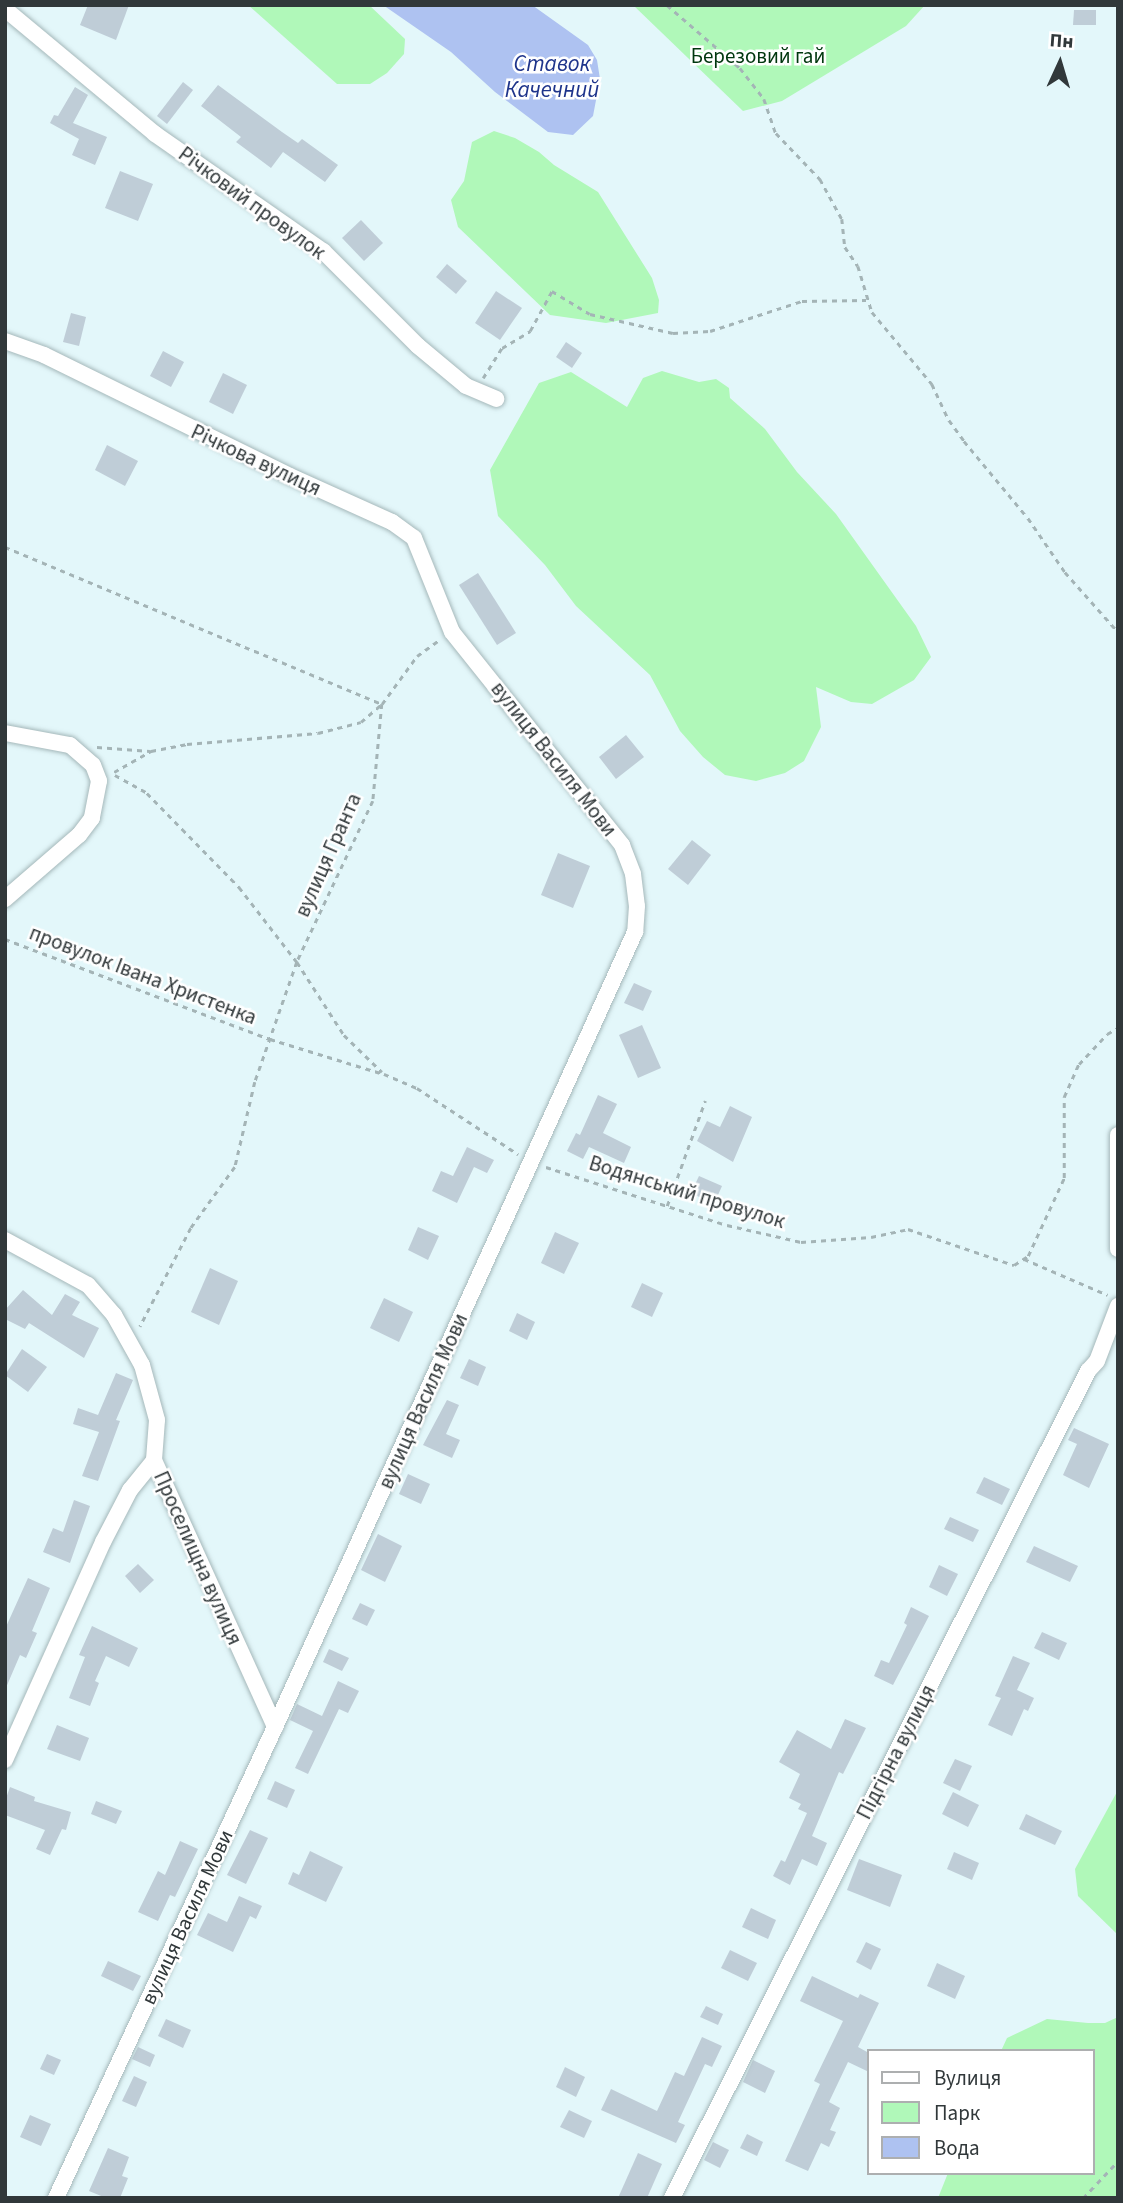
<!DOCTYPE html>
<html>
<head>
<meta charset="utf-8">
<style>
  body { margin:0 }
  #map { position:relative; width:1123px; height:2203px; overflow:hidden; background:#e3f7fa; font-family:"Source Sans 3",sans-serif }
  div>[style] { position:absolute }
  .green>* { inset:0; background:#b0f8b9 }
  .water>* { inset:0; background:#aec2f1 }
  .building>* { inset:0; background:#bfcdd7 }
  .path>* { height:2.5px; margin-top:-1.25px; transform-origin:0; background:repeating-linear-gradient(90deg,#a4b4b6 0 5px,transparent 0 10px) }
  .roads { filter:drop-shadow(0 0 2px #a5b8ba) drop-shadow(0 0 2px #a5b8ba) }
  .street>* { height:16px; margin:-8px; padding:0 8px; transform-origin:8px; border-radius:8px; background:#fff }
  span { translate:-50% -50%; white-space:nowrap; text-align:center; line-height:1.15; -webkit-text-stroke:5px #fff; paint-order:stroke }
  .park-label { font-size:21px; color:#00370e }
  .street-label { font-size:21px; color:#31383a }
  .water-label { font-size:23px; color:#1e348b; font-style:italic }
  .frame { position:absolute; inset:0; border:7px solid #31383a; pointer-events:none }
  .legend { position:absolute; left:867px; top:2049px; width:228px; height:126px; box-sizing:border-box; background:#fff; border:2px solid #adafb0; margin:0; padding:9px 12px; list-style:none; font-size:21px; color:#31383a }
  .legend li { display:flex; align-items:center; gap:14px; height:35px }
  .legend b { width:35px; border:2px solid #adafb0 }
  .north { position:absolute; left:1025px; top:28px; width:70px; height:70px; -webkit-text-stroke:5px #fff; paint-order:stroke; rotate:4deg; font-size:19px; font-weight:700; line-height:28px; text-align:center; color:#31383a }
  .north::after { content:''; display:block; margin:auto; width:24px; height:32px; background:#31383a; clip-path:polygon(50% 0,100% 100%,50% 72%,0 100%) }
</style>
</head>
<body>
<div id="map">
  <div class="green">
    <div style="clip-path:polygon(248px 5px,369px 5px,405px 39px,404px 54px,387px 73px,370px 84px,337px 84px)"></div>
    <div style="clip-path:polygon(633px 5px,925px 5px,906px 26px,782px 101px,743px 111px)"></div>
    <div style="clip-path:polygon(494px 131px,515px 138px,539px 152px,554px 165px,598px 192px,652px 278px,659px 300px,658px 313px,606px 323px,550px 315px,458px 227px,451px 200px,464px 181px,472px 142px)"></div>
    <div style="clip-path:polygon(662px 371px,699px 382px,716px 379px,729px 388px,730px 398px,765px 429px,797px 472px,836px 514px,916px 626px,931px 657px,914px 680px,872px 704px,851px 702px,816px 687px,821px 727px,804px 761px,785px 773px,756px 781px,725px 775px,703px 757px,680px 731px,650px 675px,576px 606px,545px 565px,498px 516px,490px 470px,539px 383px,571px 372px,627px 407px,643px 378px)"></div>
    <div style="clip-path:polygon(1118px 1790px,1118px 1935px,1078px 1896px,1075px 1869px)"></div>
    <div style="clip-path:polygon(1118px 2017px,1118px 2198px,938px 2198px,948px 2173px,1093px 2173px,1093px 2051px,1001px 2051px,1007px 2038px,1047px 2019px,1088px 2023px,1105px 2023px)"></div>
  </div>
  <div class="water">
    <div style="clip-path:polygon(383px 5px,532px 5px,588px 45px,597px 60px,600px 79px,593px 116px,573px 135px,548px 132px,495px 92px,451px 52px)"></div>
  </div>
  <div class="building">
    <div style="clip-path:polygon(88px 5px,129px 5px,116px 40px,80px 25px)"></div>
    <div style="clip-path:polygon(1074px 10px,1096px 10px,1096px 25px,1073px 25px)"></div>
    <div style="clip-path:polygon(183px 82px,193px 90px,167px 124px,157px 116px)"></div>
    <div style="clip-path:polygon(218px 85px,282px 132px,298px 143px,302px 139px,338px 165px,325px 182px,283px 152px,271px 168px,236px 142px,241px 137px,201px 106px)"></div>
    <div style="clip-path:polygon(75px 87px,88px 95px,73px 123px,107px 137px,95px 165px,72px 155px,79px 139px,50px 123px,54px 115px,58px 116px)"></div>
    <div style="clip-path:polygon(120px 171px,153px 184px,138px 221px,105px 208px)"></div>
    <div style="clip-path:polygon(361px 220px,383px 243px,364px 261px,342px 238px)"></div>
    <div style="clip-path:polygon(447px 264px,467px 281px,456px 294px,436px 277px)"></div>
    <div style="clip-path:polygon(496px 291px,522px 308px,500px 340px,475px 323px)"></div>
    <div style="clip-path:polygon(71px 313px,86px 317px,79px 346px,63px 342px)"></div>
    <div style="clip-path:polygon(566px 342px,582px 353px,572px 368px,556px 357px)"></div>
    <div style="clip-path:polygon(163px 351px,184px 362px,171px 387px,150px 376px)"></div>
    <div style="clip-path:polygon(223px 373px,247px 385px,233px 414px,209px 402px)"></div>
    <div style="clip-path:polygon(107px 445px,138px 461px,125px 486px,95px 470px)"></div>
    <div style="clip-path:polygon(478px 573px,516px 633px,497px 645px,459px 585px)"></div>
    <div style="clip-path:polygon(626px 735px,644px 757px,616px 779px,599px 757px)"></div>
    <div style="clip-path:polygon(692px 840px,711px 855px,688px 885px,668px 869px)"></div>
    <div style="clip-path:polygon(558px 853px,590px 866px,573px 908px,541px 895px)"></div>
    <div style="clip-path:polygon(634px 983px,652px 991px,643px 1011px,624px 1003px)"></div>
    <div style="clip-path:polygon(642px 1025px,661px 1068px,638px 1078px,619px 1035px)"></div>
    <div style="clip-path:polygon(598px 1095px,617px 1104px,603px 1133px,631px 1147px,624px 1163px,589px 1147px,583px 1159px,567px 1151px,576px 1133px,580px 1135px)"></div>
    <div style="clip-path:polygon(730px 1106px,752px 1117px,733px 1162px,697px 1141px,707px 1121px,720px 1127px)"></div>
    <div style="clip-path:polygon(467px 1147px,494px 1160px,487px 1173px,474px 1167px,457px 1203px,432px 1191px,441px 1171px,453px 1176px)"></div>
    <div style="clip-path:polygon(699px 1176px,722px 1186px,714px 1204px,691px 1193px)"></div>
    <div style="clip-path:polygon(418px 1227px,439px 1236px,428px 1260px,408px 1250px)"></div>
    <div style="clip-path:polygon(555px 1232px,579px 1243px,564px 1274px,541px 1263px)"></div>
    <div style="clip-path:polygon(210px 1268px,238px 1281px,219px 1325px,191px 1312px)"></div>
    <div style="clip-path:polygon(642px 1283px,663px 1293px,652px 1317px,631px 1307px)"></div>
    <div style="clip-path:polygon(23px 1290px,52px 1315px,65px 1294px,80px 1302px,72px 1315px,99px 1328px,84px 1358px,29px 1323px,25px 1329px,5px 1319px,5px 1310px)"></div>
    <div style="clip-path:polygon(384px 1298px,413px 1312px,399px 1342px,370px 1328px)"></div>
    <div style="clip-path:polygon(517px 1313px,535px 1322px,527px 1340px,509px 1331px)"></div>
    <div style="clip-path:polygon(22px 1349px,47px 1367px,28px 1392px,5px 1375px)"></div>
    <div style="clip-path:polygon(469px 1359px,486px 1367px,478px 1386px,460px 1378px)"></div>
    <div style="clip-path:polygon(116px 1373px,133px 1380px,116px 1420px,120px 1421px,98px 1481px,82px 1476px,99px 1432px,73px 1424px,78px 1408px,98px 1415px)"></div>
    <div style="clip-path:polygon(447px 1400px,459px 1405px,446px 1434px,460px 1440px,452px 1458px,423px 1445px)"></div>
    <div style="clip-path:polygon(1074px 1428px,1109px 1444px,1089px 1488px,1063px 1475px,1077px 1444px,1068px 1440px)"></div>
    <div style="clip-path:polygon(408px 1474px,430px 1484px,421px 1504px,399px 1494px)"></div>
    <div style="clip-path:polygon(984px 1477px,1010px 1489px,1002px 1505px,976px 1493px)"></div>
    <div style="clip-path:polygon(74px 1500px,90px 1506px,70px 1563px,43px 1552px,53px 1528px,63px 1532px)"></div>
    <div style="clip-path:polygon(950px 1517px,979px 1530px,973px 1542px,944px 1529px)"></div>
    <div style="clip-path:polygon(378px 1534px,402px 1546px,385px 1582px,361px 1570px)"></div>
    <div style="clip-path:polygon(1034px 1546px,1078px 1566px,1070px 1582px,1026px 1562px)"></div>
    <div style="clip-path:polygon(138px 1564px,154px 1580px,140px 1593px,125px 1576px)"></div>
    <div style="clip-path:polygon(939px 1565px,958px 1574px,947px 1596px,929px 1587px)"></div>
    <div style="clip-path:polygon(28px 1578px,50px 1588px,32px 1631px,37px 1633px,26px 1658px,20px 1655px,5px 1690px,5px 1629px)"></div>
    <div style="clip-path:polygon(360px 1603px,375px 1610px,367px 1626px,352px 1619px)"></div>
    <div style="clip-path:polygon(911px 1607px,929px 1616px,893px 1685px,874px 1676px,881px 1660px,889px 1663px,907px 1625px,904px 1623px)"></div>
    <div style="clip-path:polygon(92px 1626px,138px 1648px,129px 1667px,106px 1656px,95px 1681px,99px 1683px,90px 1706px,69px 1698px,85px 1657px,79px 1655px)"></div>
    <div style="clip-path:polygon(1042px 1632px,1067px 1643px,1059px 1660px,1034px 1648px)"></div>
    <div style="clip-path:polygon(329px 1649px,349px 1658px,342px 1671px,323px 1662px)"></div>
    <div style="clip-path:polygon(1013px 1656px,1030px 1663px,1017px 1690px,1034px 1698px,1028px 1711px,1024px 1709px,1012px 1736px,988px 1725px,1001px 1698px,995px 1696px)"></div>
    <div style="clip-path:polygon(338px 1681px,359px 1691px,348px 1713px,339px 1709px,308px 1774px,295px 1768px,313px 1731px,290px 1720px,297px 1704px,322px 1716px)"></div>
    <div style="clip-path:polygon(845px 1719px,866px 1728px,843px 1774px,839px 1772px,812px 1836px,827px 1843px,817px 1866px,802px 1859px,790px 1885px,773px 1876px,781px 1860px,785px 1862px,807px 1813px,798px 1809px,801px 1804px,789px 1798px,800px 1774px,779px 1762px,797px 1730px,831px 1749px)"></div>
    <div style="clip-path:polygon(57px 1725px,89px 1738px,80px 1761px,47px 1749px)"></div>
    <div style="clip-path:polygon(955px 1759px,972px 1766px,960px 1791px,943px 1783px)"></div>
    <div style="clip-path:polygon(275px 1781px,295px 1790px,287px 1808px,267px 1799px)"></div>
    <div style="clip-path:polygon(10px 1787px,35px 1797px,34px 1801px,71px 1812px,66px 1830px,62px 1829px,50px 1855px,36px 1849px,45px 1830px,5px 1815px,5px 1801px)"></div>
    <div style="clip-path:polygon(953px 1792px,979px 1805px,968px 1827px,942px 1814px)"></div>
    <div style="clip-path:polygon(96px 1801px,122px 1811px,116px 1824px,91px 1814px)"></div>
    <div style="clip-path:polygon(1026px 1814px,1062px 1831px,1055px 1845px,1019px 1829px)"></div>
    <div style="clip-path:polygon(250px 1830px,268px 1838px,246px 1884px,227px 1875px)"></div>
    <div style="clip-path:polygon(180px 1841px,198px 1849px,175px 1897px,170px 1895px,158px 1921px,138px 1912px,158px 1871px,165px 1875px)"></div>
    <div style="clip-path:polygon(310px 1851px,343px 1867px,326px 1902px,288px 1884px,293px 1872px,299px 1875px)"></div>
    <div style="clip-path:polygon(954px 1852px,979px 1863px,972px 1880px,947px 1869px)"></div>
    <div style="clip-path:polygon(859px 1859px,902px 1875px,890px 1907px,847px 1890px)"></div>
    <div style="clip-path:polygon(239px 1896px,262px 1906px,256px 1919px,250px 1916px,233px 1952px,197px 1935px,208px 1913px,227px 1922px)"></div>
    <div style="clip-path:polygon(751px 1908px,776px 1920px,768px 1939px,742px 1927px)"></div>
    <div style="clip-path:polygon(866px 1942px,881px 1949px,871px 1970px,856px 1962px)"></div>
    <div style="clip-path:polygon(730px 1950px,757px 1963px,748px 1981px,721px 1968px)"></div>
    <div style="clip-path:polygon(108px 1961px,141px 1976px,133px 1991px,101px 1976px)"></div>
    <div style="clip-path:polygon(937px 1963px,965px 1976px,955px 1999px,927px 1986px)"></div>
    <div style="clip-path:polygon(812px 1976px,858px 1998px,860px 1994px,879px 2003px,858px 2047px,869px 2053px,869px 2072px,848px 2062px,829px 2102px,840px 2108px,830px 2130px,836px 2132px,829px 2147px,821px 2143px,808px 2171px,785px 2161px,820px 2084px,814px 2081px,843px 2021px,800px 2001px)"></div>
    <div style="clip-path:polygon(706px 2006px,723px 2014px,718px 2025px,700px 2017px)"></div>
    <div style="clip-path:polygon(166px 2019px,191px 2030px,183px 2048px,158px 2036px)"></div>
    <div style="clip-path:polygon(702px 2037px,722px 2046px,712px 2067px,705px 2064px,678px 2122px,685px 2125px,676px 2143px,601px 2110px,611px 2089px,657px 2111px,675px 2072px,684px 2076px)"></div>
    <div style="clip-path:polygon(138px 2047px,155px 2055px,150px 2067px,132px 2059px)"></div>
    <div style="clip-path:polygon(47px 2054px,61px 2060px,54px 2075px,40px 2069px)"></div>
    <div style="clip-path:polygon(753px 2060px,775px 2071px,765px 2093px,743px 2082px)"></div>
    <div style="clip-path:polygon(565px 2067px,585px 2077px,576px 2097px,556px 2087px)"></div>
    <div style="clip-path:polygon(134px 2076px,147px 2082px,136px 2107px,122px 2101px)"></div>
    <div style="clip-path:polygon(569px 2110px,592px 2121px,584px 2138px,560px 2127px)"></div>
    <div style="clip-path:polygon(30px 2115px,51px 2124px,41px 2146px,20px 2137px)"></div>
    <div style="clip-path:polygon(747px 2134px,763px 2142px,757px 2156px,740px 2148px)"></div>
    <div style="clip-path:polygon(713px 2142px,729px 2150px,720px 2168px,704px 2160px)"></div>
    <div style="clip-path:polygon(108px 2148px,129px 2157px,122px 2176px,128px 2178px,120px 2198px,106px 2198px,89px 2191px)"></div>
    <div style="clip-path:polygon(638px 2153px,662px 2164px,647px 2198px,618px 2198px)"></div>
  </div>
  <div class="path">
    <div style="left:667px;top:5px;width:96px;rotate:40.8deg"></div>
    <div style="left:740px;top:68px;width:39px;rotate:52deg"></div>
    <div style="left:764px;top:99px;width:36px;rotate:71deg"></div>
    <div style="left:776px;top:133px;width:64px;rotate:46.3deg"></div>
    <div style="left:820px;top:179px;width:46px;rotate:61.2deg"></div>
    <div style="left:842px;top:219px;width:28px;rotate:84deg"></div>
    <div style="left:845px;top:247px;width:23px;rotate:56deg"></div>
    <div style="left:858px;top:266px;width:48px;rotate:73.1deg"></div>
    <div style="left:872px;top:312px;width:94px;rotate:50.2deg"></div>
    <div style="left:932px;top:384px;width:40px;rotate:65deg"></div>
    <div style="left:949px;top:420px;width:26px;rotate:54deg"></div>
    <div style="left:964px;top:441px;width:100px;rotate:50.3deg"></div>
    <div style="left:1028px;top:518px;width:65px;rotate:55.6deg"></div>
    <div style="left:1065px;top:572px;width:80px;rotate:48.5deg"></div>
    <div style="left:483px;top:378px;width:36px;rotate:-58deg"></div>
    <div style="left:502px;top:348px;width:33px;rotate:-31deg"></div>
    <div style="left:530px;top:331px;width:46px;rotate:-61.2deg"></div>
    <div style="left:552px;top:291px;width:44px;rotate:31.2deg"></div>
    <div style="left:590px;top:314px;width:85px;rotate:12.9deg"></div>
    <div style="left:673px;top:333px;width:37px;rotate:-3deg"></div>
    <div style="left:710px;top:331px;width:97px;rotate:-18.1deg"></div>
    <div style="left:802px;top:301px;width:64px;rotate:-0.9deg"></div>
    <div style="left:5px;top:547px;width:408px;rotate:22.6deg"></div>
    <div style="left:382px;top:704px;width:97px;rotate:95.3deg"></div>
    <div style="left:373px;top:801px;width:178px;rotate:115.3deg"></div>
    <div style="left:297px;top:962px;width:127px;rotate:109.3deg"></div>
    <div style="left:255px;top:1082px;width:87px;rotate:103.2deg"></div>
    <div style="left:235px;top:1167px;width:75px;rotate:125.8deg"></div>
    <div style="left:191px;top:1228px;width:111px;rotate:117.3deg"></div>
    <div style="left:97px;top:747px;width:53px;rotate:4.3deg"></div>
    <div style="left:114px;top:772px;width:43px;rotate:-29.6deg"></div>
    <div style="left:151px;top:751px;width:37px;rotate:-11deg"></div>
    <div style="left:187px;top:744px;width:131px;rotate:-4.8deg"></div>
    <div style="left:318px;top:733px;width:44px;rotate:-14.3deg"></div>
    <div style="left:361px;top:722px;width:28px;rotate:-41deg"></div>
    <div style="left:382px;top:704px;width:59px;rotate:-53.9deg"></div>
    <div style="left:417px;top:656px;width:26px;rotate:-36deg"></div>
    <div style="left:115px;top:775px;width:37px;rotate:29deg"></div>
    <div style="left:147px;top:793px;width:132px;rotate:45.6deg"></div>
    <div style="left:239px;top:887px;width:95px;rotate:52.3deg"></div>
    <div style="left:297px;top:962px;width:87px;rotate:57.2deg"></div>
    <div style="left:344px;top:1035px;width:53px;rotate:44.2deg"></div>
    <div style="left:5px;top:939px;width:283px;rotate:20.7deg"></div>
    <div style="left:270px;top:1039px;width:119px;rotate:17.1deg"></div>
    <div style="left:384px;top:1074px;width:36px;rotate:23deg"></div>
    <div style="left:417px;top:1088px;width:121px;rotate:33.2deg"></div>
    <div style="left:546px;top:1167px;width:190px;rotate:17.8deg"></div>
    <div style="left:727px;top:1225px;width:76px;rotate:12.9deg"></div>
    <div style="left:801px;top:1242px;width:70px;rotate:-4.1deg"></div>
    <div style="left:871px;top:1237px;width:38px;rotate:-12deg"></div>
    <div style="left:908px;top:1229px;width:112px;rotate:18.8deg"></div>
    <div style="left:1014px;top:1265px;width:17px;rotate:-33deg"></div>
    <div style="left:1028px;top:1256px;width:86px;rotate:-65.2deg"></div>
    <div style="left:1064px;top:1178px;width:81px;rotate:-90deg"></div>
    <div style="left:1064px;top:1097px;width:36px;rotate:-66deg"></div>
    <div style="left:1079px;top:1064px;width:41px;rotate:-47deg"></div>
    <div style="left:1107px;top:1034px;width:13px;rotate:-29deg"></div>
    <div style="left:667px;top:1206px;width:112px;rotate:-70.1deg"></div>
    <div style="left:1024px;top:1259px;width:91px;rotate:23.2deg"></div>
    <div style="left:1083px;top:2198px;width:51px;rotate:-46.6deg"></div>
  </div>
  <div class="roads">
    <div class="street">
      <div style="left:5px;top:9px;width:195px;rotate:39.8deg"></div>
      <div style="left:155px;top:134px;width:205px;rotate:34.9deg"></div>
      <div style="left:323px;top:251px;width:134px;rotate:45deg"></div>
      <div style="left:418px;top:346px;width:62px;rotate:39.8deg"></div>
      <div style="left:466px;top:386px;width:33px;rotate:23deg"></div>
      <div style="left:5px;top:341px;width:41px;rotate:19.7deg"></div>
      <div style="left:44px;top:355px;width:274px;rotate:26.2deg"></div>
      <div style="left:290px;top:476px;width:112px;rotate:24.3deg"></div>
      <div style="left:392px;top:522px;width:27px;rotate:36deg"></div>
      <div style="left:414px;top:538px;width:101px;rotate:68deg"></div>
      <div style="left:452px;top:632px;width:273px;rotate:51.4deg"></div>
      <div style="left:622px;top:845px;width:31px;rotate:69deg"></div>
      <div style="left:633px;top:874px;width:32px;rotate:83deg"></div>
      <div style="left:637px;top:906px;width:26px;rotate:94deg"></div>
      <div style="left:635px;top:932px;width:873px;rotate:114.36deg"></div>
      <div style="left:275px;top:1727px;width:519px;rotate:114.94deg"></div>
      <div style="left:5px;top:733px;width:66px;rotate:10.5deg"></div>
      <div style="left:70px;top:745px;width:30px;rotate:41deg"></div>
      <div style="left:93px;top:765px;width:17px;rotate:69deg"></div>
      <div style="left:99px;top:781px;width:38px;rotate:101deg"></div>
      <div style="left:92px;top:818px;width:21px;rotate:127deg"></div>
      <div style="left:79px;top:835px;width:98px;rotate:139.1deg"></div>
      <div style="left:1118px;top:1135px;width:114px;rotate:90deg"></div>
      <div style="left:5px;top:1240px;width:94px;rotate:28.5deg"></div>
      <div style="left:88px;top:1285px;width:40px;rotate:49deg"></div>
      <div style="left:114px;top:1315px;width:57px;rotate:60.8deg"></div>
      <div style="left:142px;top:1365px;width:57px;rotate:74.7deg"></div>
      <div style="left:157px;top:1420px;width:40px;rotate:94.3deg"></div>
      <div style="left:154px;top:1460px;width:293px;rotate:65.6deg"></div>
      <div style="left:5px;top:1760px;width:239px;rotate:-65.8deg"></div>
      <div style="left:103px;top:1542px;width:59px;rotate:-62.6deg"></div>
      <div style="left:130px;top:1490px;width:38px;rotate:-51deg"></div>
      <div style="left:672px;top:2198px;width:926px;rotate:-63.3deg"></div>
      <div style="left:1088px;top:1371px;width:13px;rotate:-48deg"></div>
      <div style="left:1097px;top:1361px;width:59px;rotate:-69.1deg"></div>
    </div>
  </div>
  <div class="park-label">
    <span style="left:758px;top:56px">Березовий гай</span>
  </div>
  <div class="street-label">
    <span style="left:252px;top:203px;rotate:36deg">Річковий провулок</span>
    <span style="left:256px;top:460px;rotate:25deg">Річкова вулиця</span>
    <span style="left:554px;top:759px;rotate:52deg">вулиця Василя Мови</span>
    <span style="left:328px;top:855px;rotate:-66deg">вулиця Гранта</span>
    <span style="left:143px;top:975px;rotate:21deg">провулок Івана Христенка</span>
    <span style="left:687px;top:1192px;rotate:17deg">Водянський провулок</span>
    <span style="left:423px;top:1401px;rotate:-66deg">вулиця Василя Мови</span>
    <span style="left:198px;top:1558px;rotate:66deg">Проселищна вулиця</span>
    <span style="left:896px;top:1752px;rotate:-63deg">Підгірна вулиця</span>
    <span style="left:187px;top:1917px;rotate:-65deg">вулиця Василя Мови</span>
  </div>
  <div class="water-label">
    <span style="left:552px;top:77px">Ставок<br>Качечний</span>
  </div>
  <div class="frame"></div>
  <ul class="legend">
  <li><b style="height:9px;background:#fff"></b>Вулиця</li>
  <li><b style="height:19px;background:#b0f8b9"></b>Парк</li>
  <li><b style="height:19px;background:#aec2f1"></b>Вода</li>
  </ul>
  <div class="north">Пн</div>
</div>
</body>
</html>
